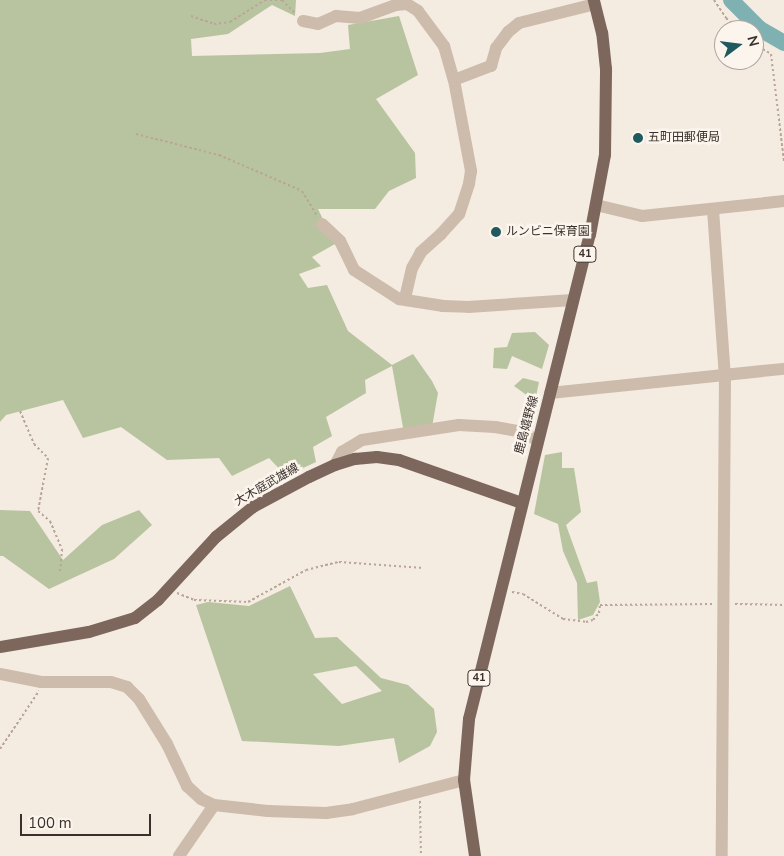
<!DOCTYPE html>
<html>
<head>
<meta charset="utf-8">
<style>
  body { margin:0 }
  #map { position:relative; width:784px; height:856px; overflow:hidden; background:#f4ebe1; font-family:"Nunito Sans","Noto Sans JP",sans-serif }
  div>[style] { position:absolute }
  .green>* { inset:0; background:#b8c4a0 }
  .river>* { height:16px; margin:-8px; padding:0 8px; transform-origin:8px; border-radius:8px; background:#7fb0b2 }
  .path>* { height:2px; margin-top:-1px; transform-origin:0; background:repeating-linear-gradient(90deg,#b9a596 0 2.5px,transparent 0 5px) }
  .minor>* { height:12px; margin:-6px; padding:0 6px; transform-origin:6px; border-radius:6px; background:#cdbbac }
  .major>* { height:12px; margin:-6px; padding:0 6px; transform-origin:6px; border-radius:6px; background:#7d675c }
  .dots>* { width:14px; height:14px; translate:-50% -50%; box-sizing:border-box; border:2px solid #fbf5ee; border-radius:50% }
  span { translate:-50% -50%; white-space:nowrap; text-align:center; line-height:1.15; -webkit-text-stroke:5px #fbf5ee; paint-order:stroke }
  .shield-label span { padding:1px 4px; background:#fbf5ee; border:1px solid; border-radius:4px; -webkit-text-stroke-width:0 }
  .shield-label { font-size:11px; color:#3b302b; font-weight:700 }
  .poi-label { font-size:12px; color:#3b302b }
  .left { translate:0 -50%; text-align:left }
  .street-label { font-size:12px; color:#3b302b }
  .north { position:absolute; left:714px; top:20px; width:50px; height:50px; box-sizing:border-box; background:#fbf5ee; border:1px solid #aea6a0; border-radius:50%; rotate:75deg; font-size:14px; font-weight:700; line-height:20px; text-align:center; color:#3b302b }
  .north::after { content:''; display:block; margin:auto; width:18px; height:22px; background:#1f5a5e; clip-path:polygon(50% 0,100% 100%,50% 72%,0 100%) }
  .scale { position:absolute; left:20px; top:814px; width:131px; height:22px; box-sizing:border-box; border:2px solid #3b302b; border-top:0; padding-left:6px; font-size:15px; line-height:18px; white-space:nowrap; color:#3b302b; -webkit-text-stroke:4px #fbf5ee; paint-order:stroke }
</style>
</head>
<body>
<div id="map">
  <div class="green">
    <div style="clip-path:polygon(0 0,296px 0,295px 16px,272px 5px,228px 34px,191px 39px,192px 56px,320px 53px,350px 49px,348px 25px,399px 16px,418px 75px,376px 99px,415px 153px,416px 178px,389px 191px,375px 209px,318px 209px,335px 244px,312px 257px,321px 266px,299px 274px,308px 288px,327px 285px,348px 331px,392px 365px,413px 354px,432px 381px,438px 393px,432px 427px,404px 433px,392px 366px,365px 380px,366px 393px,326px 417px,332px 436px,313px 447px,316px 462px,286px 476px,269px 458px,232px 476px,219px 458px,167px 460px,121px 427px,83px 438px,63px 400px,6px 415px,0 422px)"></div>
    <div style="clip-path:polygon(535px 332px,549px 345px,542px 369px,512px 356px,507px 369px,493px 368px,494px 348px,507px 347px,512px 333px)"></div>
    <div style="clip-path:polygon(523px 378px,539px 382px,535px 401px,514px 386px)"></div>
    <div style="clip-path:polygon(562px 452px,562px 468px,574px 468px,581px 512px,566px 525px,587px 583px,597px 581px,600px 602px,593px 615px,578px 620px,577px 583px,563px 551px,558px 524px,534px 514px,545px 455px)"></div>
    <div style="clip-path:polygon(0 510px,30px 511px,63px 560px,102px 525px,139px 510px,152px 525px,114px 559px,49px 589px,3px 556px,0 556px)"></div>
    <div style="clip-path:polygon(evenodd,290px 586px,315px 638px,337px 637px,381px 678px,408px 685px,434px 709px,437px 732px,430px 746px,399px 763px,394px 738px,339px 746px,242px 741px,196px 605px,208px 602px,249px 606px,290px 586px,356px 666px,382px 691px,342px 704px,313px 674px,356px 666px)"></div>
  </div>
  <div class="river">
    <div style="left:731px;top:0;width:41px;rotate:45deg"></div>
    <div style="left:760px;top:29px;width:28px;rotate:30deg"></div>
  </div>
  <div class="path">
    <div style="left:714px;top:0;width:22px;rotate:56deg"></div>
    <div style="left:726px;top:18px;width:18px;rotate:43deg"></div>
    <div style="left:191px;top:16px;width:24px;rotate:19deg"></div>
    <div style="left:214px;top:24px;width:16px;rotate:-7deg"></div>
    <div style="left:230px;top:22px;width:41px;rotate:-32.2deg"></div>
    <div style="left:265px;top:0;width:17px"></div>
    <div style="left:282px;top:0;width:20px;rotate:45deg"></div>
    <div style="left:754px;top:44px;width:20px;rotate:30deg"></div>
    <div style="left:771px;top:54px;width:108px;rotate:83.1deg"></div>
    <div style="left:136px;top:134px;width:86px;rotate:14.2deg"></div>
    <div style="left:219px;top:155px;width:90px;rotate:23.4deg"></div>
    <div style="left:302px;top:191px;width:29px;rotate:59deg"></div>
    <div style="left:20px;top:411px;width:36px;rotate:67deg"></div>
    <div style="left:34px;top:444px;width:20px;rotate:45deg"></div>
    <div style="left:48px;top:458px;width:54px;rotate:100.7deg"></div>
    <div style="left:38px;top:511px;width:16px;rotate:40deg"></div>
    <div style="left:50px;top:521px;width:30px;rotate:67deg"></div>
    <div style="left:62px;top:549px;width:23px;rotate:95deg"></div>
    <div style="left:512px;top:592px;width:11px;rotate:10deg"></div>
    <div style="left:523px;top:594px;width:47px;rotate:32deg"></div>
    <div style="left:563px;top:619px;width:23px;rotate:7deg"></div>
    <div style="left:586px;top:622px;width:7px;rotate:-16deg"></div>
    <div style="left:593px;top:620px;width:9px;rotate:-49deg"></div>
    <div style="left:599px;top:613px;width:8px;rotate:-83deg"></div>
    <div style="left:600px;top:605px;width:112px;rotate:-0.5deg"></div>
    <div style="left:177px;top:593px;width:18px;rotate:22deg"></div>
    <div style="left:194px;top:600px;width:54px;rotate:2.1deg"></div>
    <div style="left:248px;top:602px;width:66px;rotate:-28.9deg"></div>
    <div style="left:306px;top:570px;width:34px;rotate:-14deg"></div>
    <div style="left:339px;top:562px;width:85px;rotate:4deg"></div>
    <div style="left:735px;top:604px;width:49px;rotate:1.2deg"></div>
    <div style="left:0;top:749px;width:70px;rotate:-56.1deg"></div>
    <div style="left:420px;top:801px;width:55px;rotate:89deg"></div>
  </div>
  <div class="minor">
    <div style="left:303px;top:21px;width:15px;rotate:11deg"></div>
    <div style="left:318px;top:24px;width:20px;rotate:-24deg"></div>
    <div style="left:336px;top:16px;width:24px;rotate:5deg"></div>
    <div style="left:360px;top:18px;width:37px;rotate:-20deg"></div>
    <div style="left:395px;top:5px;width:12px;rotate:-5deg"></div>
    <div style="left:407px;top:4px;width:13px;rotate:32deg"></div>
    <div style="left:418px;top:11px;width:44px;rotate:53.4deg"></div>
    <div style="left:444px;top:46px;width:35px;rotate:74deg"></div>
    <div style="left:454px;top:80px;width:93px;rotate:79.4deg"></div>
    <div style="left:471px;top:171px;width:13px;rotate:99deg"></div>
    <div style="left:469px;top:184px;width:32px;rotate:108deg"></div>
    <div style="left:459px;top:214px;width:27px;rotate:132deg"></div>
    <div style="left:441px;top:234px;width:27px;rotate:138deg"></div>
    <div style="left:421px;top:252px;width:18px;rotate:119deg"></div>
    <div style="left:412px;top:268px;width:32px;rotate:103deg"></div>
    <div style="left:454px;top:80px;width:40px;rotate:-21deg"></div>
    <div style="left:491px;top:66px;width:19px;rotate:-74deg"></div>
    <div style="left:496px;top:48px;width:20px;rotate:-53deg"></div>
    <div style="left:508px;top:32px;width:14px;rotate:-39deg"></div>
    <div style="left:519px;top:23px;width:78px;rotate:-14deg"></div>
    <div style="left:596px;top:205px;width:47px;rotate:13.4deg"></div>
    <div style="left:642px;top:216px;width:143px;rotate:-6deg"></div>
    <div style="left:713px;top:210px;width:166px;rotate:85.9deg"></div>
    <div style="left:725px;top:376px;width:480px;rotate:90.4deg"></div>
    <div style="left:322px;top:224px;width:25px;rotate:43deg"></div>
    <div style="left:340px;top:241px;width:32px;rotate:64deg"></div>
    <div style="left:354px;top:270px;width:54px;rotate:32.8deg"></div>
    <div style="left:399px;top:299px;width:45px;rotate:9deg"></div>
    <div style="left:443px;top:306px;width:25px;rotate:2deg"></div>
    <div style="left:468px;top:307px;width:105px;rotate:-3.8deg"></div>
    <div style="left:550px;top:393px;width:235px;rotate:-5.9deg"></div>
    <div style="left:335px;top:465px;width:15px;rotate:-62deg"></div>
    <div style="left:342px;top:452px;width:23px;rotate:-31deg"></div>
    <div style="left:362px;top:440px;width:98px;rotate:-8.8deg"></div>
    <div style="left:459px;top:425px;width:36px;rotate:3deg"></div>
    <div style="left:495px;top:427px;width:27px;rotate:10deg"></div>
    <div style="left:522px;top:432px;width:17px;rotate:28deg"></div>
    <div style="left:0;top:674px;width:42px;rotate:11deg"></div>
    <div style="left:41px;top:682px;width:70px"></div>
    <div style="left:111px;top:682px;width:17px;rotate:17deg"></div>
    <div style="left:127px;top:687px;width:17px;rotate:45deg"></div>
    <div style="left:139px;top:699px;width:53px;rotate:58.1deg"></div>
    <div style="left:167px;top:744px;width:47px;rotate:64.5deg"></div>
    <div style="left:187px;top:786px;width:19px;rotate:43deg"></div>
    <div style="left:201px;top:799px;width:14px;rotate:25deg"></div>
    <div style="left:214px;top:805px;width:54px;rotate:6.3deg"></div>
    <div style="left:268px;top:811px;width:58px;rotate:2deg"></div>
    <div style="left:326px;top:813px;width:27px;rotate:-8deg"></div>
    <div style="left:353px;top:809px;width:115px;rotate:-14.6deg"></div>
    <div style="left:179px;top:856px;width:62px;rotate:-55.5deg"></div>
  </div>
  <div class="major">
    <div style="left:0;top:647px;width:90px;rotate:-9.6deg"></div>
    <div style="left:89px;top:632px;width:48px;rotate:-16.9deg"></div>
    <div style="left:135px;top:618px;width:29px;rotate:-38deg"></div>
    <div style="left:158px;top:600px;width:86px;rotate:-47.4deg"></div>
    <div style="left:216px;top:537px;width:48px;rotate:-39deg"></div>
    <div style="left:253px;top:507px;width:64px;rotate:-28.2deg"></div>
    <div style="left:309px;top:477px;width:29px;rotate:-25deg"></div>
    <div style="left:335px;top:465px;width:21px;rotate:-17deg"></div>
    <div style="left:355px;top:459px;width:22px;rotate:-5deg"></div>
    <div style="left:377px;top:457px;width:22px;rotate:8deg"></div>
    <div style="left:399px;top:460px;width:130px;rotate:19.3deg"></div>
    <div style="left:475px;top:856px;width:77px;rotate:-98.2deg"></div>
    <div style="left:464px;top:780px;width:61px;rotate:-85.3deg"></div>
    <div style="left:469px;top:719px;width:499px;rotate:-76deg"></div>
    <div style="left:590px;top:235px;width:81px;rotate:-79.4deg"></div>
    <div style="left:605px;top:155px;width:86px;rotate:-89.3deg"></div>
    <div style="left:606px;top:69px;width:36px;rotate:-96deg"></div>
    <div style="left:602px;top:33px;width:34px;rotate:-104deg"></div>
  </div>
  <div class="dots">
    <div style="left:638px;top:138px;background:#1f5a5e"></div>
    <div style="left:496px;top:232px;background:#1f5a5e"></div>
  </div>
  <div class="shield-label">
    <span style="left:585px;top:254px">41</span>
    <span style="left:479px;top:678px">41</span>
  </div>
  <div class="poi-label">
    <span class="left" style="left:648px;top:138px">五町田郵便局</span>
    <span class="left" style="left:506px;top:232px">ルンビニ保育園</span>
  </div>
  <div class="street-label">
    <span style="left:527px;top:425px;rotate:-75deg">鹿島嬉野線</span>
    <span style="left:267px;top:485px;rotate:-30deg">大木庭武雄線</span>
  </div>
  <div class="north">N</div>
  <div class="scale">100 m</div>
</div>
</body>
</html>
